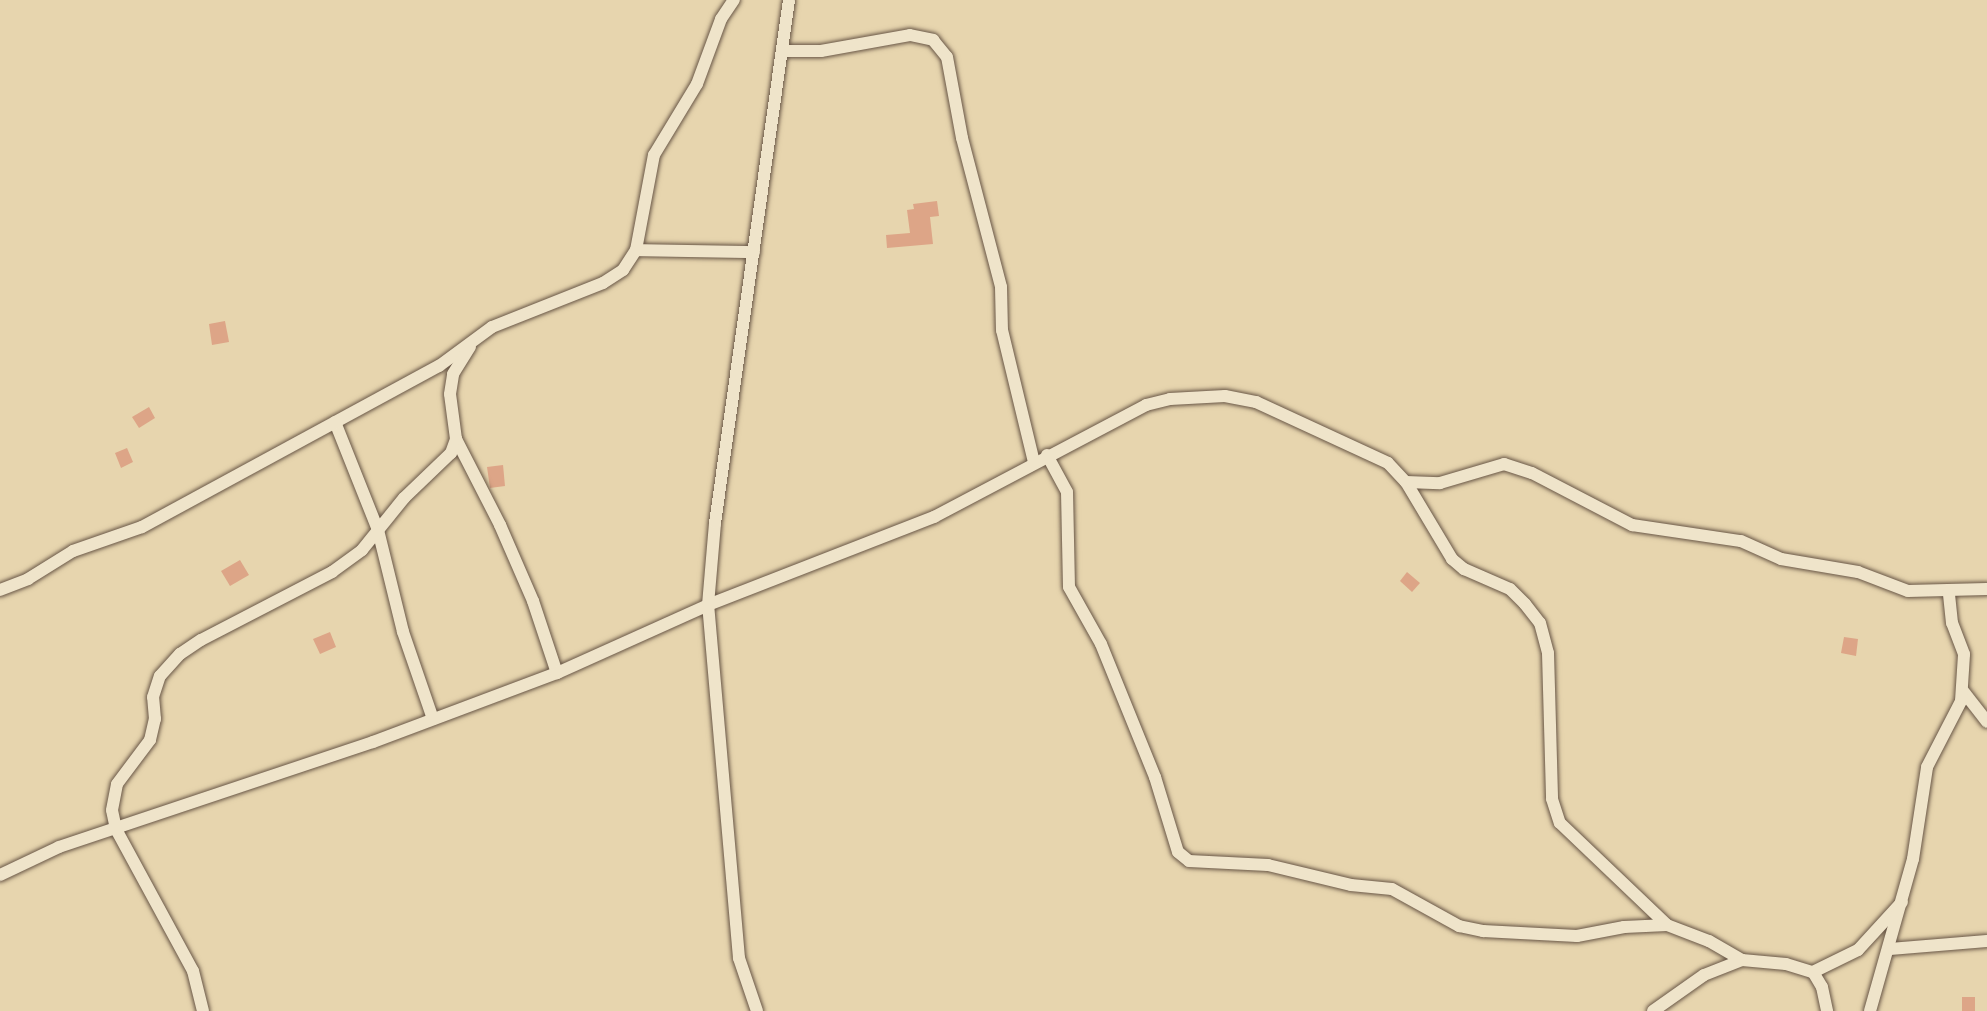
<!DOCTYPE html>
<html>
<head>
<meta charset="utf-8">
<style>
  body { margin:0 }
  #map { position:relative; width:1987px; height:1011px; overflow:hidden; background:#e7d5ae; font-family:"IM FELL DW Pica",serif }
  div>[style] { position:absolute }
  .building>* { inset:0; background:#dda587 }
  .roads { filter:drop-shadow(0 0 2px #685646) drop-shadow(0 0 2px #685646) }
  .street>* { height:12px; margin:-6px; padding:0 6px; transform-origin:6px; border-radius:6px; background:#efe4ca }
  span { translate:-50% -50%; white-space:nowrap; text-align:center; line-height:1.15; -webkit-text-stroke:6px #efe4ca; paint-order:stroke }
</style>
</head>
<body>
<div id="map">
  <div class="building">
    <div style="clip-path:polygon(937px 201px,939px 216px,930px 217px,933px 244px,887px 248px,886px 235px,910px 233px,907px 210px,914px 209px,913px 204px)"></div>
    <div style="clip-path:polygon(225px 321px,229px 342px,212px 345px,209px 324px)"></div>
    <div style="clip-path:polygon(149px 407px,155px 418px,139px 428px,132px 417px)"></div>
    <div style="clip-path:polygon(127px 448px,133px 462px,121px 468px,115px 453px)"></div>
    <div style="clip-path:polygon(503px 465px,505px 486px,490px 488px,487px 467px)"></div>
    <div style="clip-path:polygon(240px 560px,249px 575px,230px 586px,221px 571px)"></div>
    <div style="clip-path:polygon(1407px 572px,1420px 583px,1412px 592px,1400px 581px)"></div>
    <div style="clip-path:polygon(330px 632px,336px 647px,320px 654px,313px 639px)"></div>
    <div style="clip-path:polygon(1844px 637px,1858px 639px,1856px 656px,1841px 653px)"></div>
    <div style="clip-path:polygon(1962px 997px,1975px 997px,1975px 1011px,1962px 1011px)"></div>
  </div>
  <div class="roads">
    <div class="street">
      <div style="left:783px;top:51px;width:38px"></div>
      <div style="left:821px;top:51px;width:90px;rotate:-10.2deg"></div>
      <div style="left:910px;top:35px;width:24px;rotate:12deg"></div>
      <div style="left:933px;top:40px;width:22px;rotate:51deg"></div>
      <div style="left:947px;top:57px;width:82px;rotate:79.5deg"></div>
      <div style="left:962px;top:138px;width:154px;rotate:75.3deg"></div>
      <div style="left:1001px;top:287px;width:43px;rotate:88.7deg"></div>
      <div style="left:1002px;top:330px;width:136px;rotate:76.4deg"></div>
      <div style="left:636px;top:250px;width:118px;rotate:1deg"></div>
      <div style="left:335px;top:422px;width:116px;rotate:68.3deg"></div>
      <div style="left:378px;top:530px;width:105px;rotate:76.2deg"></div>
      <div style="left:403px;top:632px;width:92px;rotate:71deg"></div>
      <div style="left:456px;top:439px;width:97px;rotate:62.9deg"></div>
      <div style="left:500px;top:525px;width:83px;rotate:66.5deg"></div>
      <div style="left:533px;top:601px;width:76px;rotate:71.6deg"></div>
      <div style="left:1047px;top:455px;width:42px;rotate:61.6deg"></div>
      <div style="left:1067px;top:492px;width:95px;rotate:88.8deg"></div>
      <div style="left:1069px;top:587px;width:65px;rotate:60.7deg"></div>
      <div style="left:1101px;top:644px;width:144px;rotate:67.9deg"></div>
      <div style="left:1155px;top:777px;width:78px;rotate:73deg"></div>
      <div style="left:1178px;top:852px;width:14px;rotate:39deg"></div>
      <div style="left:1189px;top:861px;width:79px;rotate:2.9deg"></div>
      <div style="left:1268px;top:865px;width:85px;rotate:13.5deg"></div>
      <div style="left:1351px;top:885px;width:41px;rotate:5.6deg"></div>
      <div style="left:1392px;top:889px;width:77px;rotate:28.9deg"></div>
      <div style="left:1459px;top:926px;width:25px;rotate:12deg"></div>
      <div style="left:1483px;top:931px;width:94px;rotate:3deg"></div>
      <div style="left:1577px;top:936px;width:48px;rotate:-10.8deg"></div>
      <div style="left:1624px;top:927px;width:43px;rotate:-2.7deg"></div>
      <div style="left:1406px;top:482px;width:34px;rotate:2deg"></div>
      <div style="left:1440px;top:483px;width:67px;rotate:-16.5deg"></div>
      <div style="left:1504px;top:464px;width:29px;rotate:18deg"></div>
      <div style="left:1532px;top:473px;width:113px;rotate:27.5deg"></div>
      <div style="left:1632px;top:525px;width:110px;rotate:8.4deg"></div>
      <div style="left:1741px;top:541px;width:44px;rotate:24.2deg"></div>
      <div style="left:1781px;top:559px;width:78px;rotate:9.6deg"></div>
      <div style="left:1858px;top:572px;width:53px;rotate:20.8deg"></div>
      <div style="left:1908px;top:591px;width:79px;rotate:-1.5deg"></div>
      <div style="left:0;top:590px;width:30px;rotate:-21deg"></div>
      <div style="left:28px;top:579px;width:53px;rotate:-31.9deg"></div>
      <div style="left:73px;top:551px;width:73px;rotate:-19.2deg"></div>
      <div style="left:142px;top:527px;width:338px;rotate:-28.5deg"></div>
      <div style="left:439px;top:366px;width:66px;rotate:-36.3deg"></div>
      <div style="left:492px;top:327px;width:119px;rotate:-21.6deg"></div>
      <div style="left:603px;top:283px;width:24px;rotate:-33deg"></div>
      <div style="left:623px;top:270px;width:24px;rotate:-57deg"></div>
      <div style="left:636px;top:250px;width:97px;rotate:-79.3deg"></div>
      <div style="left:654px;top:155px;width:83px;rotate:-58.8deg"></div>
      <div style="left:697px;top:84px;width:69px;rotate:-69.7deg"></div>
      <div style="left:721px;top:19px;width:23px;rotate:-56deg"></div>
      <div style="left:1963px;top:691px;width:39px;rotate:52deg"></div>
      <div style="left:0;top:875px;width:65px;rotate:-25.4deg"></div>
      <div style="left:59px;top:847px;width:331px;rotate:-18.5deg"></div>
      <div style="left:373px;top:742px;width:197px;rotate:-20.6deg"></div>
      <div style="left:557px;top:673px;width:166px;rotate:-24.2deg"></div>
      <div style="left:708px;top:605px;width:243px;rotate:-21.3deg"></div>
      <div style="left:934px;top:517px;width:240px;rotate:-27.8deg"></div>
      <div style="left:1146px;top:405px;width:25px;rotate:-14deg"></div>
      <div style="left:1170px;top:399px;width:55px;rotate:-3.1deg"></div>
      <div style="left:1225px;top:396px;width:32px;rotate:11deg"></div>
      <div style="left:1256px;top:402px;width:145px;rotate:24.8deg"></div>
      <div style="left:1388px;top:463px;width:26px;rotate:47deg"></div>
      <div style="left:1406px;top:482px;width:90px;rotate:59.1deg"></div>
      <div style="left:1452px;top:559px;width:16px;rotate:40deg"></div>
      <div style="left:1464px;top:569px;width:50px;rotate:23.5deg"></div>
      <div style="left:1510px;top:589px;width:21px;rotate:45deg"></div>
      <div style="left:1525px;top:604px;width:24px;rotate:52deg"></div>
      <div style="left:1540px;top:623px;width:31px;rotate:75deg"></div>
      <div style="left:1548px;top:653px;width:146px;rotate:88.4deg"></div>
      <div style="left:1552px;top:799px;width:25px;rotate:72deg"></div>
      <div style="left:1560px;top:823px;width:148px;rotate:43.6deg"></div>
      <div style="left:1667px;top:925px;width:45px;rotate:20.9deg"></div>
      <div style="left:1709px;top:941px;width:38px;rotate:30deg"></div>
      <div style="left:1742px;top:960px;width:44px;rotate:5.2deg"></div>
      <div style="left:1786px;top:964px;width:28px;rotate:17deg"></div>
      <div style="left:1813px;top:972px;width:50px;rotate:-26.1deg"></div>
      <div style="left:1858px;top:950px;width:65px;rotate:-47.5deg"></div>
      <div style="left:1890px;top:949px;width:97px;rotate:-4.7deg"></div>
      <div style="left:1813px;top:972px;width:17px;rotate:59deg"></div>
      <div style="left:1822px;top:987px;width:25px;rotate:78deg"></div>
      <div style="left:203px;top:1011px;width:41px;rotate:-104deg"></div>
      <div style="left:193px;top:971px;width:162px;rotate:-118.5deg"></div>
      <div style="left:116px;top:829px;width:19px;rotate:-102deg"></div>
      <div style="left:112px;top:810px;width:26px;rotate:-79deg"></div>
      <div style="left:117px;top:784px;width:55px;rotate:-53.1deg"></div>
      <div style="left:150px;top:740px;width:22px;rotate:-77deg"></div>
      <div style="left:155px;top:719px;width:22px;rotate:-95deg"></div>
      <div style="left:153px;top:697px;width:22px;rotate:-72deg"></div>
      <div style="left:160px;top:676px;width:30px;rotate:-48deg"></div>
      <div style="left:180px;top:654px;width:25px;rotate:-34deg"></div>
      <div style="left:201px;top:640px;width:148px;rotate:-27.4deg"></div>
      <div style="left:332px;top:572px;width:37px;rotate:-36deg"></div>
      <div style="left:362px;top:550px;width:67px;rotate:-51.1deg"></div>
      <div style="left:404px;top:498px;width:65px;rotate:-43.8deg"></div>
      <div style="left:451px;top:453px;width:15px;rotate:-70deg"></div>
      <div style="left:456px;top:439px;width:45px;rotate:-97.6deg"></div>
      <div style="left:450px;top:394px;width:20px;rotate:-81deg"></div>
      <div style="left:453px;top:374px;width:32px;rotate:-58deg"></div>
      <div style="left:757px;top:1011px;width:56px;rotate:-108.8deg"></div>
      <div style="left:739px;top:958px;width:354px;rotate:-95deg"></div>
      <div style="left:708px;top:605px;width:82px;rotate:-85.1deg"></div>
      <div style="left:715px;top:523px;width:528px;rotate:-81.95deg"></div>
      <div style="left:1653px;top:1011px;width:62px;rotate:-35.2deg"></div>
      <div style="left:1704px;top:975px;width:41px;rotate:-21.5deg"></div>
      <div style="left:1870px;top:1011px;width:158px;rotate:-74.2deg"></div>
      <div style="left:1913px;top:859px;width:93px;rotate:-81.3deg"></div>
      <div style="left:1927px;top:767px;width:74px;rotate:-62.7deg"></div>
      <div style="left:1961px;top:701px;width:47px;rotate:-86.3deg"></div>
      <div style="left:1964px;top:654px;width:33px;rotate:-111deg"></div>
      <div style="left:1952px;top:623px;width:31px;rotate:-96deg"></div>
    </div>
  </div>
</div>
</body>
</html>
